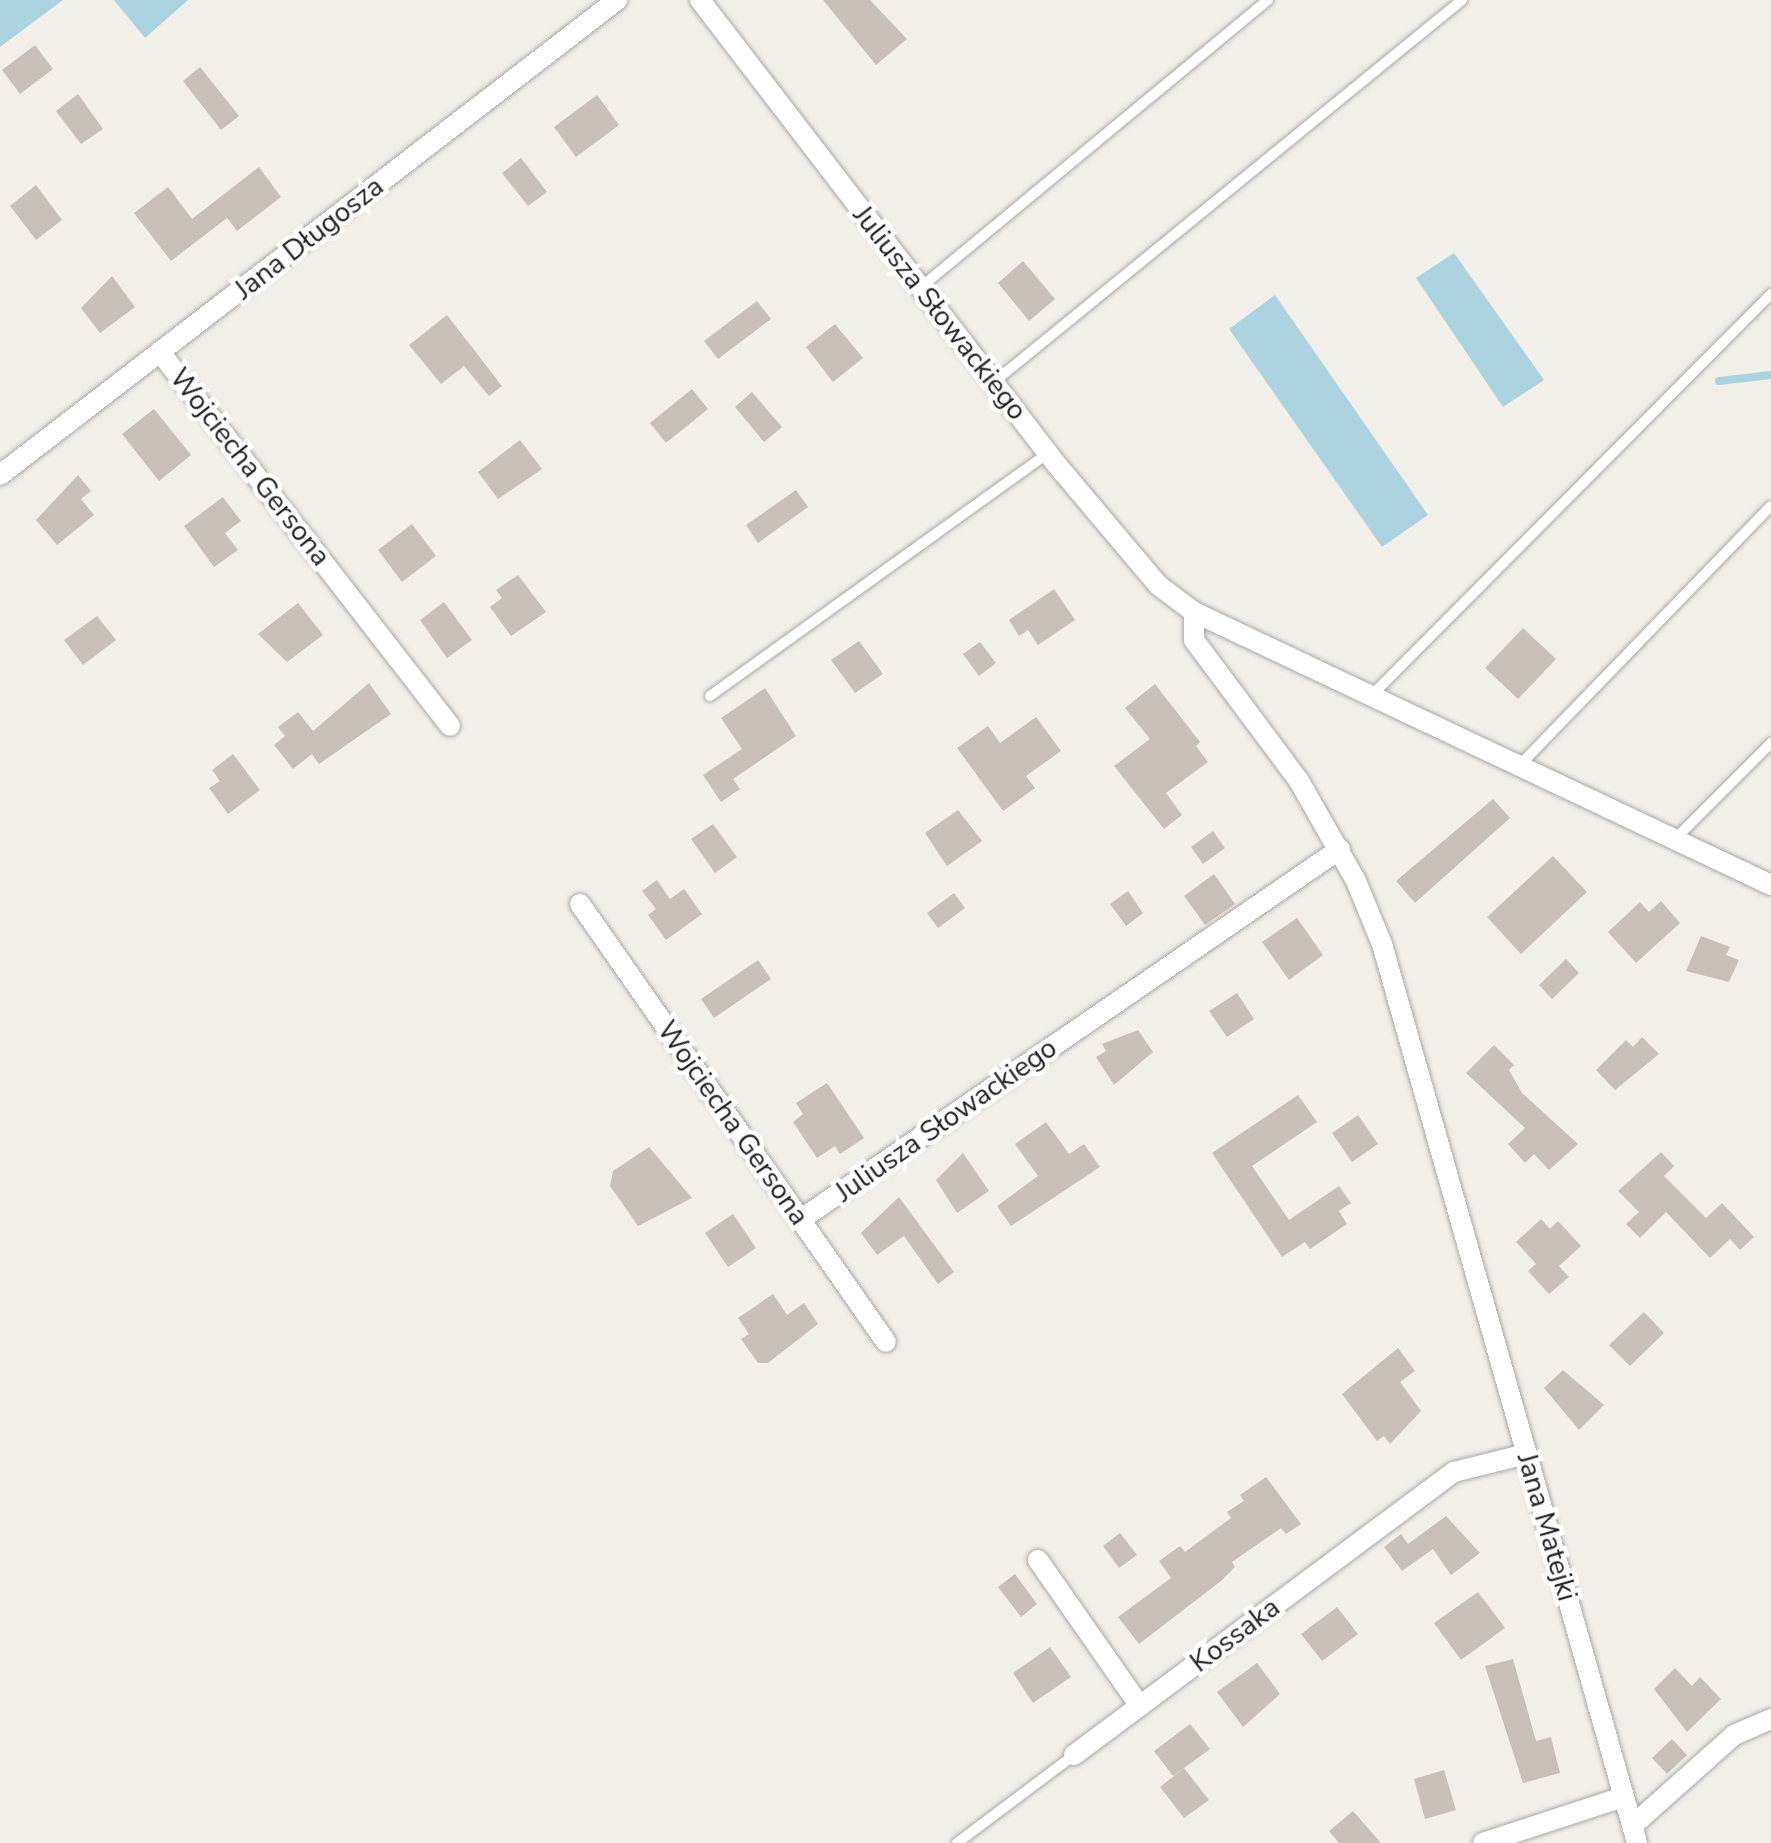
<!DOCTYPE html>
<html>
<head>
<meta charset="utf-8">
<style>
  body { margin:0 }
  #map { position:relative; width:1771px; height:1843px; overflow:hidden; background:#f2efe9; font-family:"Nunito Sans",sans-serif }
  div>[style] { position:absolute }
  .water>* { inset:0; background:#aad3df }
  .stream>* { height:8px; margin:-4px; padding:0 4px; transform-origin:4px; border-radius:4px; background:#aad3df }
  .building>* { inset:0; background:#c7bfb8 }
  .roads { filter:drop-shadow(0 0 2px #a9a9a9) drop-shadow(0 0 2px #a9a9a9) }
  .service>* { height:10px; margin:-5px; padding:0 5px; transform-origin:5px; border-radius:5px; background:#fff }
  .minor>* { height:20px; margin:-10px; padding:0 10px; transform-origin:10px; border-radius:10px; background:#fff }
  span { translate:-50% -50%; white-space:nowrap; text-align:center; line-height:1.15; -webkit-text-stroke:9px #fff; paint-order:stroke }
  .street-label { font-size:28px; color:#222 }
</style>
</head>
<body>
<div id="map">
  <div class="water">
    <div style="clip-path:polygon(0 0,63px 0,0 47px)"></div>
    <div style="clip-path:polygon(114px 0,188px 0,145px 38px)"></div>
    <div style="clip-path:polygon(1454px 253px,1544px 380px,1503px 407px,1416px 278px)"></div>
    <div style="clip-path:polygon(1275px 295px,1428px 515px,1382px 547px,1229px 329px)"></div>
  </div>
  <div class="stream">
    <div style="left:1719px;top:381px;width:52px;rotate:-6.6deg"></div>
  </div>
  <div class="building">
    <div style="clip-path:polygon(823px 0,870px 0,907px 39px,876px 65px)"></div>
    <div style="clip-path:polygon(35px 45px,53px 69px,20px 94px,2px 70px)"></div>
    <div style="clip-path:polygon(200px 67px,239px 116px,221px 130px,183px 81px)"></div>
    <div style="clip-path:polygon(78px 94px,103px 129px,81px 144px,56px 111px)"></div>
    <div style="clip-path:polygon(597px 95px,619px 125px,576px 157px,554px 127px)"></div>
    <div style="clip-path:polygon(521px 158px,547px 192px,528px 206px,502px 173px)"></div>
    <div style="clip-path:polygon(259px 167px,281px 197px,237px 231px,227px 218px,171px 261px,134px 213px,168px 187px,192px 219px)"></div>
    <div style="clip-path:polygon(36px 185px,62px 220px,36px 240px,10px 206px)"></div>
    <div style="clip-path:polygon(1023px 261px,1055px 299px,1029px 321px,998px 283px)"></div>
    <div style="clip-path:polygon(112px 276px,135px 307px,100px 333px,81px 308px)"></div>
    <div style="clip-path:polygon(757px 301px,771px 319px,718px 359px,704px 341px)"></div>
    <div style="clip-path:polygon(447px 315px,502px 386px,489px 396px,464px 366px,441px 384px,409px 345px)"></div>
    <div style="clip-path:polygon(835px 324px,863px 358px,833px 382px,806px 347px)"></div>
    <div style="clip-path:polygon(692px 389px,708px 409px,666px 443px,650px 423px)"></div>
    <div style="clip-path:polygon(752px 392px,782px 427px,764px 442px,735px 407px)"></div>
    <div style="clip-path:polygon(154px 409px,191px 455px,159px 481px,122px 434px)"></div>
    <div style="clip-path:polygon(520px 440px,542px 469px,498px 499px,478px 472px)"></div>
    <div style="clip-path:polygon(78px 475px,91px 491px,81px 499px,94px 515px,57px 545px,36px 520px)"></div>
    <div style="clip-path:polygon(796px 490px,808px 507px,758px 543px,746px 525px)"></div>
    <div style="clip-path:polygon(223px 497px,241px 521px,225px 533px,238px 550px,214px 567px,184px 526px)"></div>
    <div style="clip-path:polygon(412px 524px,436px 556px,402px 582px,378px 550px)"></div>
    <div style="clip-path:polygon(518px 575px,546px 612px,511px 636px,490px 607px,502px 598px,496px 590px)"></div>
    <div style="clip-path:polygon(1054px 589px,1075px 620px,1038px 645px,1028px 630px,1019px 636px,1009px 620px)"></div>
    <div style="clip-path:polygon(444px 602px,472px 640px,447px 658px,420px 620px)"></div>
    <div style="clip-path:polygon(298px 603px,323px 635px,287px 662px,258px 634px)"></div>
    <div style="clip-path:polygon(97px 616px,116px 640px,83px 665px,64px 640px)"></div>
    <div style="clip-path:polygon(1523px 628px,1556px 659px,1518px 699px,1485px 668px)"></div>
    <div style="clip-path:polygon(859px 641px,883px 674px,855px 693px,831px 660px)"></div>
    <div style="clip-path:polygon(980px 642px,996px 663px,979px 676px,963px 654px)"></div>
    <div style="clip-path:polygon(369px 683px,391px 714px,319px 764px,312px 754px,293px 769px,274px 745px,285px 736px,278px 727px,298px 712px,313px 731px)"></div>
    <div style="clip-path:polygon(1155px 684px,1200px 742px,1196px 746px,1208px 762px,1166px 793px,1182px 815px,1164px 829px,1114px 766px,1150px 739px,1125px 708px)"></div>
    <div style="clip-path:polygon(765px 688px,796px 736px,733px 779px,740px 789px,721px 802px,703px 775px,742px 749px,721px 718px)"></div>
    <div style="clip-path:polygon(1036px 717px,1061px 751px,1026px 776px,1035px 788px,1003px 811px,957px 748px,988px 726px,1000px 743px)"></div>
    <div style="clip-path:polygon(233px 754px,260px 790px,228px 814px,209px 788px,220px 781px,212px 770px)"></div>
    <div style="clip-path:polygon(1493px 799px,1510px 818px,1415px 903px,1396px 881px)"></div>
    <div style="clip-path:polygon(958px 810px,982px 841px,947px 866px,925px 833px)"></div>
    <div style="clip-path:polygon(713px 824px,737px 857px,715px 873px,691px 839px)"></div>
    <div style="clip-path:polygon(1213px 831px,1225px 848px,1203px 864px,1191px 847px)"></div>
    <div style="clip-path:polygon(1553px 856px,1587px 892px,1521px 954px,1487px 917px)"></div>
    <div style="clip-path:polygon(1214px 874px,1235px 904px,1205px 925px,1184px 896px)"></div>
    <div style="clip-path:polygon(657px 880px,670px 899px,684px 889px,702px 914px,666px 940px,648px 915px,656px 909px,642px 891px)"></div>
    <div style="clip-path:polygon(1128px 891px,1143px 913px,1126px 926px,1110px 904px)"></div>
    <div style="clip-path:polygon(954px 893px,965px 908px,938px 928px,927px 913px)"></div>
    <div style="clip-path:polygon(1661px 901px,1680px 923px,1636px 963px,1608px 932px,1640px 902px,1649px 912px)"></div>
    <div style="clip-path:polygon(1297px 918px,1323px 955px,1289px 980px,1262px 942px)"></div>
    <div style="clip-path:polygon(1701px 936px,1730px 947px,1726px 955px,1739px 960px,1729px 982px,1686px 971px)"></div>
    <div style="clip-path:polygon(1566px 959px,1579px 973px,1552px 999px,1539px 985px)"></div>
    <div style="clip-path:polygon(758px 960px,771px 979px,714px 1018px,701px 999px)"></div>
    <div style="clip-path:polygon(1237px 993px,1254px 1019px,1227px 1037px,1209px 1011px)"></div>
    <div style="clip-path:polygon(1138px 1030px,1153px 1052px,1114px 1085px,1096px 1057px,1106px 1051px,1102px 1044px)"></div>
    <div style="clip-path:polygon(1642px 1037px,1659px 1054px,1615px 1090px,1596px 1070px,1626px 1040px,1633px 1047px)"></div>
    <div style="clip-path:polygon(1494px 1045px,1514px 1065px,1509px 1070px,1522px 1093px,1578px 1144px,1549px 1170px,1534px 1154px,1525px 1163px,1508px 1144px,1525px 1128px,1466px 1073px)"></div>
    <div style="clip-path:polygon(827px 1083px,864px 1138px,840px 1154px,835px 1146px,817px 1158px,793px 1122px,803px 1114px,796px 1103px)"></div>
    <div style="clip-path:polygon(1298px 1095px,1317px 1122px,1252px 1166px,1289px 1220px,1339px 1186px,1351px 1203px,1339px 1211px,1347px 1224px,1310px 1249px,1305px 1242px,1282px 1257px,1212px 1153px)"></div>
    <div style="clip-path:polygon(1358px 1115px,1378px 1144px,1352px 1162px,1332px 1133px)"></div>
    <div style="clip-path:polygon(1046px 1122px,1069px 1154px,1084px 1144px,1100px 1167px,1011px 1226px,997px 1206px,1038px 1176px,1015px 1144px)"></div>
    <div style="clip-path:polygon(649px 1147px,692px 1198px,638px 1226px,610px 1186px,613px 1171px)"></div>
    <div style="clip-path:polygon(1661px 1152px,1674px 1166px,1664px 1176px,1706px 1218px,1722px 1203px,1754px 1237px,1740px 1250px,1730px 1239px,1710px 1258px,1666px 1212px,1640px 1238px,1626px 1224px,1639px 1212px,1618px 1191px)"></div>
    <div style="clip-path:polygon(963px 1153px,989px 1191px,957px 1213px,936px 1180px)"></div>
    <div style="clip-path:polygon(899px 1197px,954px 1272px,938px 1284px,904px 1236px,877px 1255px,861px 1233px)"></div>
    <div style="clip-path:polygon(733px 1214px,756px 1248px,728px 1267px,705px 1233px)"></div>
    <div style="clip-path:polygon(1541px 1219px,1550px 1229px,1558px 1221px,1581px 1246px,1559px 1266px,1569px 1277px,1549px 1294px,1528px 1271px,1536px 1264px,1516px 1242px)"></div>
    <div style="clip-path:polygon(773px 1294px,787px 1315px,804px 1303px,818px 1324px,768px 1363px,758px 1363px,741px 1339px,749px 1334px,738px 1318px)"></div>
    <div style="clip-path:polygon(1644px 1312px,1664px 1333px,1630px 1366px,1609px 1345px)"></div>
    <div style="clip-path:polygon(1398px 1348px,1415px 1371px,1400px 1382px,1421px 1411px,1390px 1444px,1384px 1436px,1377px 1441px,1342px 1394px)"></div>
    <div style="clip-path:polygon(1563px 1370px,1604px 1405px,1579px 1430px,1544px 1388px)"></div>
    <div style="clip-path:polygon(1266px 1477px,1301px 1524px,1286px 1534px,1281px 1528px,1232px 1562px,1235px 1567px,1221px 1581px,1139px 1644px,1118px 1617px,1171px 1578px,1159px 1561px,1180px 1546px,1185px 1552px,1231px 1518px,1227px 1512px,1244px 1501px,1240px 1495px)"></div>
    <div style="clip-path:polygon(1446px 1516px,1480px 1553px,1451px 1575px,1433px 1549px,1402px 1571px,1384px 1547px,1401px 1534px,1408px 1544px)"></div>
    <div style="clip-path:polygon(1120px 1533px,1137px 1555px,1119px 1568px,1103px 1546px)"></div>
    <div style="clip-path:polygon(1015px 1574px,1037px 1604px,1021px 1617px,998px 1587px)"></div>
    <div style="clip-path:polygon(1478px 1592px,1505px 1628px,1461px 1660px,1434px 1623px)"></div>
    <div style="clip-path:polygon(1337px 1607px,1358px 1634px,1322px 1661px,1301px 1634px)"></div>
    <div style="clip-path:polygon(1050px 1647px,1071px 1677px,1033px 1703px,1013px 1673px)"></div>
    <div style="clip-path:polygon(1513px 1659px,1536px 1741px,1551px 1737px,1560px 1773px,1523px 1783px,1485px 1666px)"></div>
    <div style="clip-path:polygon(1257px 1663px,1280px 1694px,1243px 1727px,1217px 1692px)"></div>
    <div style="clip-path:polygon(1675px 1668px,1692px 1686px,1700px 1677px,1721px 1699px,1687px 1732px,1654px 1689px)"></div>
    <div style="clip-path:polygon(1190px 1724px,1210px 1749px,1173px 1776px,1154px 1751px)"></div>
    <div style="clip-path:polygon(1672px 1739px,1687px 1755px,1667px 1774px,1652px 1758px)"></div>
    <div style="clip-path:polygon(1184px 1768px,1209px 1800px,1184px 1818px,1160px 1787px)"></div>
    <div style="clip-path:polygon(1444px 1770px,1456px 1810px,1425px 1819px,1414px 1779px)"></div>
    <div style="clip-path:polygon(1353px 1811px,1381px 1843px,1339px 1843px,1329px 1831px)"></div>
  </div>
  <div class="roads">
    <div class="service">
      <div style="left:921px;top:287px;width:450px;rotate:-39.6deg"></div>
      <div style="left:994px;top:382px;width:604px;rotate:-39.22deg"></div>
      <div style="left:1372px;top:695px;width:566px;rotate:-45.14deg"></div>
      <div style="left:710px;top:696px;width:416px;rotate:-35.7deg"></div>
      <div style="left:1518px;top:767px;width:363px;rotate:-45.9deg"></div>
      <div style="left:1675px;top:839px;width:136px;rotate:-45deg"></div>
      <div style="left:957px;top:1843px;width:146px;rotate:-36.9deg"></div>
    </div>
    <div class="minor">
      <div style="left:700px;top:0;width:586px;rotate:52.49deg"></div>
      <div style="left:1057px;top:465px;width:157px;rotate:49.9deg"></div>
      <div style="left:1158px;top:585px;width:45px;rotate:36.9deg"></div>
      <div style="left:1194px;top:612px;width:638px;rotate:25.32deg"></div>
      <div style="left:160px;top:352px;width:473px;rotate:52.2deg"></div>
      <div style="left:0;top:475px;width:779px;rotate:-37.59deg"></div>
      <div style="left:1194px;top:612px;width:28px;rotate:90deg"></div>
      <div style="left:1194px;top:640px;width:176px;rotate:53.3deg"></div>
      <div style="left:1299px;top:781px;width:115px;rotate:60.3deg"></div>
      <div style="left:1356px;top:881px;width:68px;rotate:67.6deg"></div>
      <div style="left:1382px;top:944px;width:934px;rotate:74.16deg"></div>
      <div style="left:580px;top:904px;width:534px;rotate:55.06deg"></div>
      <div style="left:800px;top:1220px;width:655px;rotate:-34.49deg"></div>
      <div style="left:1038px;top:1560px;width:178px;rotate:55.1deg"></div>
      <div style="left:1074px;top:1755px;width:474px;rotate:-36.7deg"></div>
      <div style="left:1454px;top:1472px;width:74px;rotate:-14deg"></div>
      <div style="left:1632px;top:1826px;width:137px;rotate:-41.7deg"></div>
      <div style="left:1734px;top:1735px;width:40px;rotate:-23.4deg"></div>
      <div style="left:1483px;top:1843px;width:147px;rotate:-18.2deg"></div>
    </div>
  </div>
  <div class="street-label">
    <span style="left:309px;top:238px;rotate:-38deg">Jana Długosza</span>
    <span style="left:940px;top:313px;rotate:52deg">Juliusza Słowackiego</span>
    <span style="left:250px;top:467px;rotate:52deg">Wojciecha Gersona</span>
    <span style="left:946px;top:1120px;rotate:-35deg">Juliusza Słowackiego</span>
    <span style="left:733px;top:1123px;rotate:55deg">Wojciecha Gersona</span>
    <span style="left:1547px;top:1527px;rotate:74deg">Jana Matejki</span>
    <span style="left:1235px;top:1635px;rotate:-37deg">Kossaka</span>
  </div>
</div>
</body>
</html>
